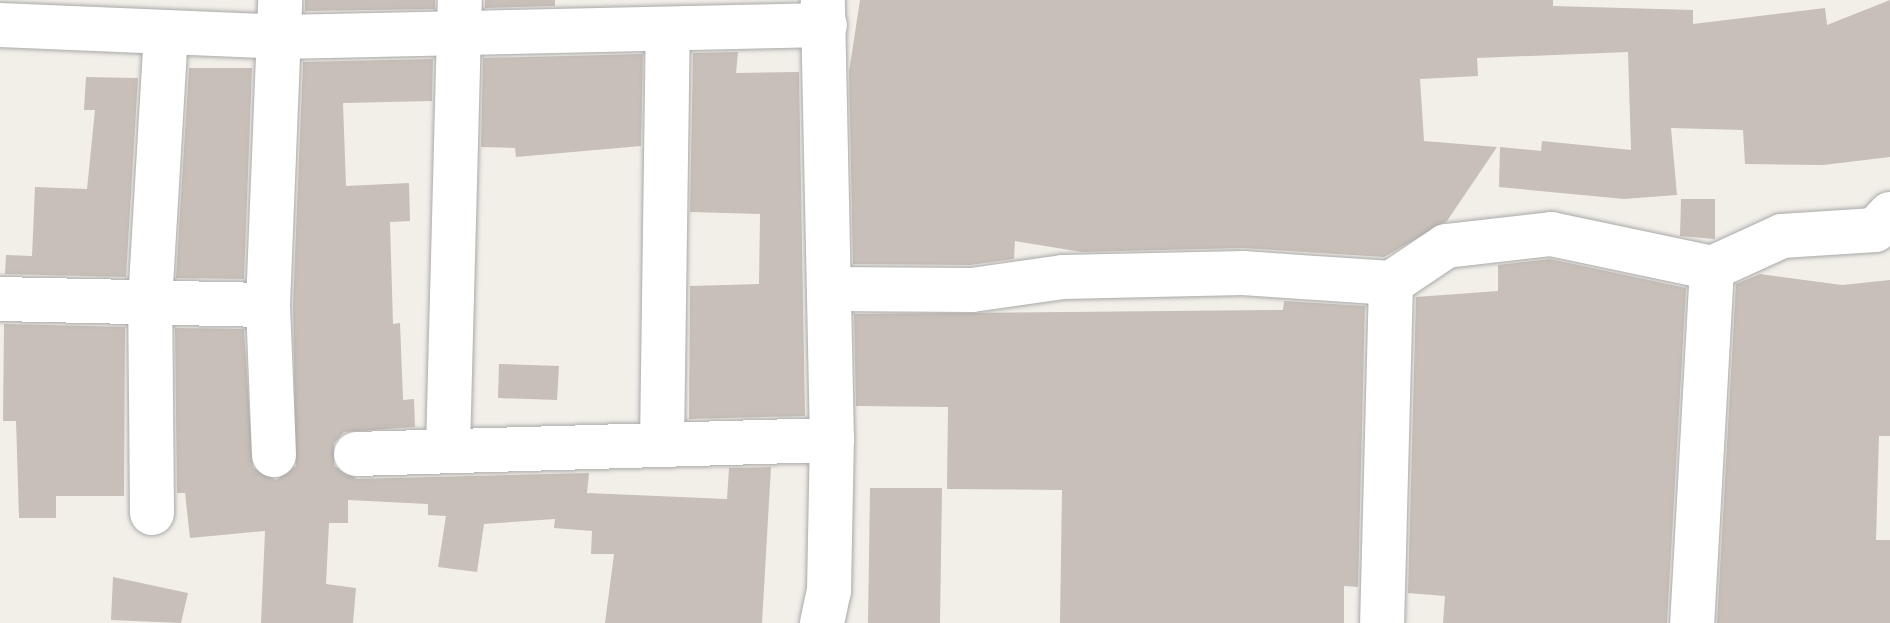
<!DOCTYPE html>
<html>
<head>
<meta charset="utf-8">
<style>
  body { margin:0 }
  #map { position:relative; width:1890px; height:623px; overflow:hidden; background:#f2efe9; font-family:Barlow,sans-serif }
  div>[style] { position:absolute }
  .building>* { inset:0; background:#c7bfb8 }
  .roads { filter:drop-shadow(0 0 2px #a9a9a9) drop-shadow(0 0 2px #a9a9a9) }
  .street>* { height:44px; margin:-22px; padding:0 22px; transform-origin:22px; border-radius:22px; background:#fff }
  span { translate:-50% -50%; white-space:nowrap; text-align:center; line-height:1.15; -webkit-text-stroke:6px #fff; paint-order:stroke }
</style>
</head>
<body>
<div id="map">
  <div class="building">
    <div style="clip-path:polygon(305px 0,435px 0,435px 9px,305px 11px)"></div>
    <div style="clip-path:polygon(485px 0,555px 0,555px 6px,485px 8px)"></div>
    <div style="clip-path:polygon(860px 0,1553px 0,1553px 6px,1693px 10px,1693px 24px,1825px 8px,1827px 25px,1890px 0,1890px 157px,1823px 165px,1745px 164px,1743px 130px,1671px 128px,1677px 195px,1624px 199px,1499px 187px,1500px 147px,1541px 151px,1542px 141px,1631px 150px,1628px 52px,1477px 58px,1478px 76px,1420px 79px,1424px 141px,1497px 147px,1447px 221px,1384px 257px,1243px 248px,1082px 252px,1015px 241px,1014px 259px,970px 265px,853px 264px,849px 72px)"></div>
    <div style="clip-path:polygon(738px 52px,736px 73px,799px 72px,805px 416px,689px 419px,690px 286px,759px 284px,760px 214px,690px 212px,693px 53px)"></div>
    <div style="clip-path:polygon(643px 54px,641px 146px,516px 157px,515px 148px,481px 147px,483px 58px)"></div>
    <div style="clip-path:polygon(433px 59px,432px 101px,343px 103px,346px 186px,409px 183px,410px 221px,390px 222px,393px 324px,400px 323px,403px 400px,414px 399px,415px 427px,344px 432px,334px 443px,334px 466px,357px 479px,589px 473px,587px 493px,727px 499px,729px 468px,771px 467px,762px 623px,605px 623px,614px 554px,591px 554px,592px 531px,554px 528px,555px 519px,484px 524px,477px 572px,438px 567px,446px 516px,428px 515px,428px 504px,348px 500px,348px 523px,329px 523px,326px 584px,356px 588px,353px 623px,261px 623px,265px 531px,190px 538px,185px 493px,177px 493px,175px 328px,244px 329px,253px 468px,276px 480px,296px 466px,293px 305px,303px 62px)"></div>
    <div style="clip-path:polygon(189px 68px,252px 68px,244px 279px,176px 278px)"></div>
    <div style="clip-path:polygon(86px 77px,138px 78px,126px 277px,5px 274px,6px 255px,32px 256px,35px 187px,87px 189px,95px 110px,84px 110px)"></div>
    <div style="clip-path:polygon(1681px 199px,1715px 199px,1715px 239px,1680px 236px)"></div>
    <div style="clip-path:polygon(1550px 259px,1686px 288px,1667px 623px,1443px 623px,1445px 596px,1408px 593px,1416px 297px,1498px 291px,1498px 265px)"></div>
    <div style="clip-path:polygon(1760px 274px,1842px 285px,1890px 280px,1890px 436px,1879px 436px,1876px 540px,1890px 540px,1890px 623px,1717px 623px,1736px 284px)"></div>
    <div style="clip-path:polygon(1284px 301px,1365px 306px,1358px 587px,1344px 586px,1344px 623px,1060px 623px,1062px 490px,947px 489px,948px 407px,856px 406px,854px 314px,1283px 310px)"></div>
    <div style="clip-path:polygon(4px 324px,125px 327px,124px 496px,56px 496px,56px 518px,19px 518px,16px 421px,3px 421px)"></div>
    <div style="clip-path:polygon(499px 364px,559px 366px,557px 400px,498px 398px)"></div>
    <div style="clip-path:polygon(870px 488px,942px 488px,940px 623px,868px 623px)"></div>
    <div style="clip-path:polygon(113px 577px,188px 593px,181px 623px,111px 620px)"></div>
  </div>
  <div class="roads">
    <div class="street">
      <div style="left:0;top:25px;width:281px;rotate:2.4deg"></div>
      <div style="left:281px;top:37px;width:544px;rotate:-1.26deg"></div>
      <div style="left:1712px;top:268px;width:77px;rotate:-24.6deg"></div>
      <div style="left:1782px;top:236px;width:93px;rotate:-3.7deg"></div>
      <div style="left:1875px;top:230px;width:22px;rotate:-47deg"></div>
      <div style="left:1391px;top:283px;width:66px;rotate:-33.9deg"></div>
      <div style="left:1446px;top:246px;width:106px;rotate:-6.5deg"></div>
      <div style="left:1551px;top:234px;width:165px;rotate:11.9deg"></div>
      <div style="left:1712px;top:268px;width:356px;rotate:93.2deg"></div>
      <div style="left:830px;top:289px;width:142px;rotate:0.4deg"></div>
      <div style="left:972px;top:290px;width:92px;rotate:-8.1deg"></div>
      <div style="left:1063px;top:277px;width:180px;rotate:-1.3deg"></div>
      <div style="left:1243px;top:273px;width:148px;rotate:3.9deg"></div>
      <div style="left:1391px;top:283px;width:340px;rotate:91.5deg"></div>
      <div style="left:0;top:299px;width:268px;rotate:1.3deg"></div>
      <div style="left:662px;top:445px;width:416px;rotate:-89.2deg"></div>
      <div style="left:448px;top:449px;width:449px;rotate:-88.5deg"></div>
      <div style="left:356px;top:454px;width:476px;rotate:-1.7deg"></div>
      <div style="left:274px;top:455px;width:150px;rotate:-92.3deg"></div>
      <div style="left:268px;top:305px;width:305px;rotate:-87.7deg"></div>
      <div style="left:152px;top:513px;width:211px;rotate:-90.5deg"></div>
      <div style="left:150px;top:302px;width:270px;rotate:-86.6deg"></div>
      <div style="left:822px;top:623px;width:33px;rotate:-78deg"></div>
      <div style="left:829px;top:591px;width:151px;rotate:-88.9deg"></div>
      <div style="left:832px;top:440px;width:440px;rotate:-91.2deg"></div>
    </div>
  </div>
</div>
</body>
</html>
